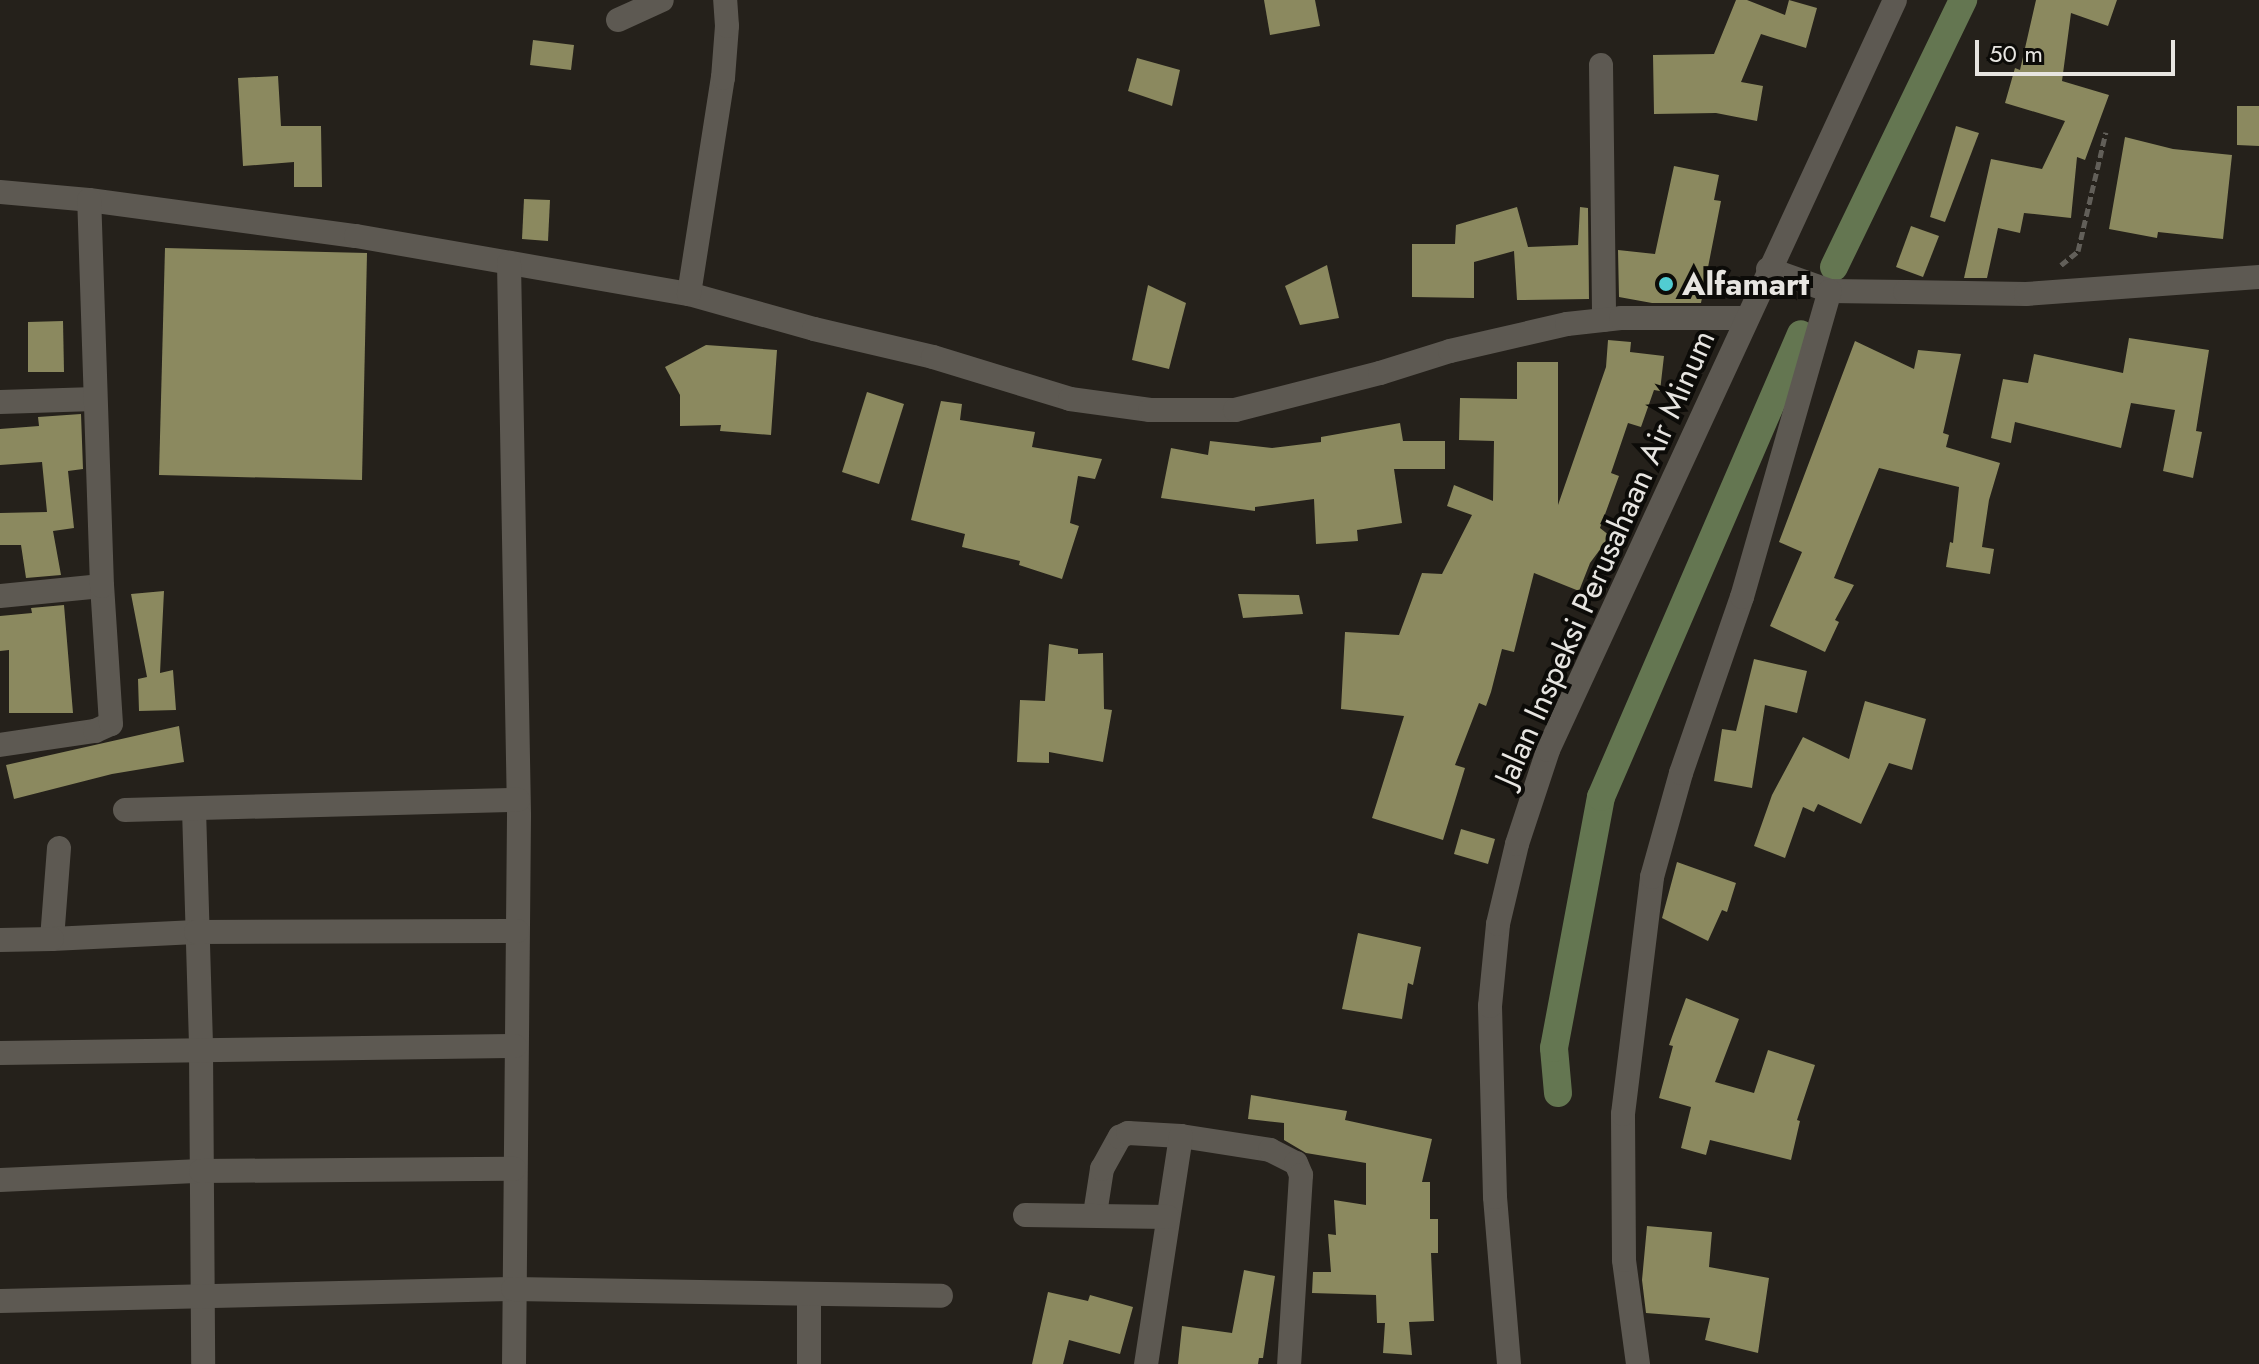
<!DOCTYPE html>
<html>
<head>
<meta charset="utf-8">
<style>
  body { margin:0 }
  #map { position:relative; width:2259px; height:1364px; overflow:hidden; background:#25211b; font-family:Jost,sans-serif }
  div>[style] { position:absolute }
  .canal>* { height:28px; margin:-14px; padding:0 14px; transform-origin:14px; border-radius:14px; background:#647651 }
  .building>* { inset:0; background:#8b895f }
  .path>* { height:5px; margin-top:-2.5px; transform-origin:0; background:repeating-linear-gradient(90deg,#625f59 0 8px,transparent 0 12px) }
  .minor>* { height:24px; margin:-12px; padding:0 12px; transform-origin:12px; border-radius:12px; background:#5d5952 }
  .dots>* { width:22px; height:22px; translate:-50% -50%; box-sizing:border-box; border:4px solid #0c0b08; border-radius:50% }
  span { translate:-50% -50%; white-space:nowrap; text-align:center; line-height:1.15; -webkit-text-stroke:8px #0c0b08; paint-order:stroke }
  .poi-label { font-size:32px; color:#e7e5e1; font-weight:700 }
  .left { translate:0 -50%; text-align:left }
  .street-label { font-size:32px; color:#e7e5e1 }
  .scale { position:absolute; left:1975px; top:40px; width:200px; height:36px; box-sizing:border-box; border:4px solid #e7e5e1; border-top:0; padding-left:10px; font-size:24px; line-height:28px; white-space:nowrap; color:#e7e5e1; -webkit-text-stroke:6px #0c0b08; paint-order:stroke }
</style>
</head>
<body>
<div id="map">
  <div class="canal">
    <div style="left:1834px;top:267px;width:297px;rotate:-64.2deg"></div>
    <div style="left:1558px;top:1093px;width:45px;rotate:-95.1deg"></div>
    <div style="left:1554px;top:1048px;width:255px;rotate:-79.4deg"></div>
    <div style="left:1601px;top:797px;width:504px;rotate:-66.64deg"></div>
  </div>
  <div class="building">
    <div style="clip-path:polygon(1264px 0,1315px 0,1320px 26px,1270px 35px)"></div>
    <div style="clip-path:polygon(1736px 0,1747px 0,1785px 15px,1789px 0,1817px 8px,1806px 48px,1761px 34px,1741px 82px,1763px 86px,1757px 121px,1716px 113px,1654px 114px,1653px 55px,1714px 54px)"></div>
    <div style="clip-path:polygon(2036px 0,2117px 0,2108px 26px,2071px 13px,2062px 81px,2109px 95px,2085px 160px,2077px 157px,2071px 218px,2024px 213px,2020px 233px,1998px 228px,1987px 278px,1964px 278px,1991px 159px,2042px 169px,2065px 121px,2005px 103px,2015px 68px,2020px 70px)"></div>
    <div style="clip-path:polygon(533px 40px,574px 45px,571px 70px,530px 65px)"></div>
    <div style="clip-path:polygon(1137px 58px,1180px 70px,1172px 106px,1128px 91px)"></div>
    <div style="clip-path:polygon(278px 76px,281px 126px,321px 126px,322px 187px,294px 187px,294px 162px,243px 166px,238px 78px)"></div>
    <div style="clip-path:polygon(2237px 106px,2259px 106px,2259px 146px,2237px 145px)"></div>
    <div style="clip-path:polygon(1956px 126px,1979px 133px,1945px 222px,1930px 217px)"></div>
    <div style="clip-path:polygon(2125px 137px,2173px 149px,2232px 155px,2223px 239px,2158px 232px,2157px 238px,2109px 229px)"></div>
    <div style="clip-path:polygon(1674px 166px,1719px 175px,1714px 200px,1721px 201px,1701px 303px,1652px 303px,1619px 297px,1618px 250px,1655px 254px)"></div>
    <div style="clip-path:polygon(524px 199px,550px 200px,548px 241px,522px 239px)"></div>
    <div style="clip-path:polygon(1517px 207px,1528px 247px,1578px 245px,1580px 207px,1588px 208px,1589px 299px,1517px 300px,1514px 251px,1474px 262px,1474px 298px,1412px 297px,1412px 244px,1455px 244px,1456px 225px)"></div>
    <div style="clip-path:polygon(1911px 226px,1939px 236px,1923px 277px,1896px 267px)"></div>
    <div style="clip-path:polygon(165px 248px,367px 253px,362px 480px,159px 475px)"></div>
    <div style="clip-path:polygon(1327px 265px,1339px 318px,1300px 325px,1285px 286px)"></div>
    <div style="clip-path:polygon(1148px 285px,1186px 303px,1169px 369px,1132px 360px)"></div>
    <div style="clip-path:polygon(63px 321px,64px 372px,28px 372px,28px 322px)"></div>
    <div style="clip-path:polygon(2129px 338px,2209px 350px,2196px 431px,2202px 432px,2193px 478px,2163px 471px,2175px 410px,2131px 403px,2121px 448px,2015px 422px,2011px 443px,1991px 438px,2003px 379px,2028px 383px,2034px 354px,2123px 373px)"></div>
    <div style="clip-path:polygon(1608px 340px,1631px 342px,1630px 352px,1664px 356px,1660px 391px,1654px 390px,1641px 427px,1628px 423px,1611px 473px,1619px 476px,1600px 528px,1610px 536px,1590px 563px,1579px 591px,1534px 573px,1514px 652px,1502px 649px,1491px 692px,1486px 706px,1479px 703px,1455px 765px,1465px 768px,1443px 840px,1372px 818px,1404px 716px,1341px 709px,1345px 632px,1399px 635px,1422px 573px,1442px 574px,1472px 515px,1447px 506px,1454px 485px,1493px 501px,1494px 441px,1459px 440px,1460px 398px,1517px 399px,1517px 362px,1558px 362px,1558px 505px,1606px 367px)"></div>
    <div style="clip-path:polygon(1855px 341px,1914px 369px,1918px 350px,1961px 354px,1943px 433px,1949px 435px,1946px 447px,2000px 463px,1989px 500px,1982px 547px,1994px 549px,1990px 574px,1946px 567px,1950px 542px,1953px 543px,1959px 487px,1879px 468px,1834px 578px,1854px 585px,1835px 620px,1839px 622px,1825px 652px,1770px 626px,1802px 552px,1779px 542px)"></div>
    <div style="clip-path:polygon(706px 345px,777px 350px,771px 435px,720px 431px,721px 425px,680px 426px,680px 395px,665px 367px)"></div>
    <div style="clip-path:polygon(867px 392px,904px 404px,879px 484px,842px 472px)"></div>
    <div style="clip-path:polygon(941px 401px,962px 404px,960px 420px,1035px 432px,1032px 447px,1102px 459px,1095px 479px,1078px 476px,1070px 523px,1079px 526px,1062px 579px,1019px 565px,1020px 561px,962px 547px,965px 534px,911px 520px)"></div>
    <div style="clip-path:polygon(81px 414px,83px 469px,68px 471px,74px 528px,53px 531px,61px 575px,26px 578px,21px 545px,0 545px,0 513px,47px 512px,42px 462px,0 465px,0 429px,39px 426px,38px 417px)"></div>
    <div style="clip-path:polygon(1400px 423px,1403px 441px,1445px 441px,1445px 469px,1394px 469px,1402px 523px,1357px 530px,1358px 541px,1316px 544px,1314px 499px,1255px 507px,1255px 511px,1161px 498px,1171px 448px,1208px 455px,1210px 441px,1272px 448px,1321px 442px,1321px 437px)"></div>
    <div style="clip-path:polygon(164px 591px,160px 673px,173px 670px,176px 710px,139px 711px,138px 679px,147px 677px,131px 594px)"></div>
    <div style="clip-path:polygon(1238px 594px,1299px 595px,1303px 614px,1243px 618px)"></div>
    <div style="clip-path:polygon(64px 605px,73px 713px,9px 713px,9px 650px,0 651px,0 616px,32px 613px,31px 608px)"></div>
    <div style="clip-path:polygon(1049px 644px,1078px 649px,1078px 654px,1103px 653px,1104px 709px,1112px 710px,1103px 762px,1049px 752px,1049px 763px,1017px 762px,1020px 700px,1045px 701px)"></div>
    <div style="clip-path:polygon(1754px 659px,1807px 671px,1797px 713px,1765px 705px,1752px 788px,1714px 781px,1722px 729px,1736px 731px)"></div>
    <div style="clip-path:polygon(1865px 701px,1926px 719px,1912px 770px,1889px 763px,1861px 824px,1818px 804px,1814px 812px,1803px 807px,1785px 858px,1754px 846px,1772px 795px,1803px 737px,1849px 759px)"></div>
    <div style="clip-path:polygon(179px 726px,184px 762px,112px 774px,14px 799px,6px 765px)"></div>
    <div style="clip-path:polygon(1461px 829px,1495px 839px,1488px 864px,1454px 854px)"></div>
    <div style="clip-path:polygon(1677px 862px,1736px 883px,1727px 912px,1722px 910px,1708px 941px,1662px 918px)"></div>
    <div style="clip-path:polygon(1358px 933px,1421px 947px,1413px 985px,1408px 983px,1402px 1019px,1342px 1009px)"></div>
    <div style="clip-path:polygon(1686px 998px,1739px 1019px,1715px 1082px,1754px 1093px,1768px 1050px,1815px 1065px,1797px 1120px,1800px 1121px,1791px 1160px,1710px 1140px,1706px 1155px,1681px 1148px,1691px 1107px,1659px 1098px,1673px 1046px,1669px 1045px)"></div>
    <div style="clip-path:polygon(1251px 1095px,1347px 1111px,1345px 1120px,1432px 1139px,1422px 1182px,1430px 1182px,1430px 1219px,1438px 1219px,1438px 1253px,1431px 1253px,1434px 1321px,1409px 1322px,1412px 1355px,1383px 1353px,1385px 1323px,1377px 1323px,1376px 1295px,1312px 1293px,1313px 1272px,1331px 1272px,1328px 1234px,1336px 1235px,1334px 1200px,1366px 1205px,1366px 1163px,1306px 1153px,1284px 1140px,1284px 1123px,1248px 1119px)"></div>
    <div style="clip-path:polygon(1647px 1226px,1712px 1232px,1709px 1267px,1769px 1278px,1758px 1353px,1705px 1340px,1710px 1318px,1646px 1313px,1642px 1280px)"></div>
    <div style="clip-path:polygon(1244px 1270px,1275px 1276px,1263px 1358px,1259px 1358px,1258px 1364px,1178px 1364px,1182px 1326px,1232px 1333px)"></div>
    <div style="clip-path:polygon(1048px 1292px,1088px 1301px,1090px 1295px,1133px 1307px,1120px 1354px,1069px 1340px,1063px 1364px,1032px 1364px)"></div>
  </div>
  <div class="path">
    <div style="left:2061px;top:265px;width:22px;rotate:-39deg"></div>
    <div style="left:2078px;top:251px;width:122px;rotate:-76.8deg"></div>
  </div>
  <div class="minor">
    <div style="left:618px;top:20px;width:48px;rotate:-24.4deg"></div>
    <div style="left:1601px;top:65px;width:255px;rotate:89.3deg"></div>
    <div style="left:0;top:192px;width:89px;rotate:5.1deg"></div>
    <div style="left:89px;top:200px;width:269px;rotate:7.7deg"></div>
    <div style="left:356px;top:236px;width:338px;rotate:9.9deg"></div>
    <div style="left:689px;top:294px;width:130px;rotate:15.6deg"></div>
    <div style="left:814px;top:329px;width:122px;rotate:13.2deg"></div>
    <div style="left:933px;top:357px;width:143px;rotate:17deg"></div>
    <div style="left:1070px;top:399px;width:81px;rotate:7.8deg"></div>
    <div style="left:1150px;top:410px;width:85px"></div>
    <div style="left:1235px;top:410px;width:150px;rotate:-14.3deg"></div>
    <div style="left:1380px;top:373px;width:73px;rotate:-17.4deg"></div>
    <div style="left:1450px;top:351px;width:120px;rotate:-13deg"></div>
    <div style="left:1567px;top:324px;width:54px;rotate:-6.3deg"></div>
    <div style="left:1621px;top:318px;width:126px"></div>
    <div style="left:509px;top:263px;width:553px;rotate:88.96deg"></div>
    <div style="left:519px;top:816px;width:548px;rotate:90.52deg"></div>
    <div style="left:1768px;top:269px;width:66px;rotate:19.5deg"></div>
    <div style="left:1830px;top:291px;width:75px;rotate:0.8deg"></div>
    <div style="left:1905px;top:292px;width:121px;rotate:0.9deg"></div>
    <div style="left:2026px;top:294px;width:234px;rotate:-4.2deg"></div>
    <div style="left:689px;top:294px;width:219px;rotate:-81.1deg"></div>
    <div style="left:723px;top:78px;width:52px;rotate:-85.6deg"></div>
    <div style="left:727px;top:26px;width:26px;rotate:-94deg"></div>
    <div style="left:0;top:402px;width:95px;rotate:-1.8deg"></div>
    <div style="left:0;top:596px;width:102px;rotate:-5.6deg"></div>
    <div style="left:0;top:745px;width:96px;rotate:-8.4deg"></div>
    <div style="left:95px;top:731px;width:17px;rotate:-24deg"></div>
    <div style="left:111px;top:724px;width:138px;rotate:-93.7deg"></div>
    <div style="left:102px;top:586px;width:386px;rotate:-91.9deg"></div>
    <div style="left:194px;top:809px;width:241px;rotate:88.3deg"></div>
    <div style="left:201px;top:1050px;width:314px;rotate:89.6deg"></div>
    <div style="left:125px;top:810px;width:393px;rotate:-1.5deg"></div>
    <div style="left:59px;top:848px;width:91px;rotate:94.4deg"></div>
    <div style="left:52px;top:939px;width:144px;rotate:-2.8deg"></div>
    <div style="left:196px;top:932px;width:321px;rotate:-0.2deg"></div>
    <div style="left:0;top:940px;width:52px;rotate:-1.1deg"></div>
    <div style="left:0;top:1053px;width:515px;rotate:-0.78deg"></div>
    <div style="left:1181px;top:1136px;width:90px;rotate:8.9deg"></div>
    <div style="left:1270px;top:1150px;width:29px;rotate:27deg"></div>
    <div style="left:1296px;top:1163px;width:13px;rotate:67deg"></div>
    <div style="left:1301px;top:1175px;width:189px;rotate:93.6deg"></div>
    <div style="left:0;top:1180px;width:201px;rotate:-2.6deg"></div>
    <div style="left:201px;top:1171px;width:313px;rotate:-0.4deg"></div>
    <div style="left:1095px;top:1214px;width:46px;rotate:-81.2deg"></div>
    <div style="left:1102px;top:1169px;width:37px;rotate:-61deg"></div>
    <div style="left:1120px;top:1137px;width:9px;rotate:-27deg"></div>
    <div style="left:1128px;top:1133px;width:53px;rotate:3.2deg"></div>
    <div style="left:1181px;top:1136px;width:231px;rotate:98.7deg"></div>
    <div style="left:1025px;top:1215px;width:143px;rotate:0.8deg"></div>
    <div style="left:809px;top:1295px;width:69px;rotate:90deg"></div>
    <div style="left:0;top:1301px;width:513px;rotate:-1.34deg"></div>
    <div style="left:513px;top:1289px;width:428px;rotate:0.9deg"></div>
    <div style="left:1509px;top:1364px;width:168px;rotate:-94.8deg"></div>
    <div style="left:1495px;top:1197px;width:191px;rotate:-91.5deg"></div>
    <div style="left:1490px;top:1006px;width:82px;rotate:-84.4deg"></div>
    <div style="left:1498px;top:924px;width:82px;rotate:-76.6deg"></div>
    <div style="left:1517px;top:844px;width:99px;rotate:-71.7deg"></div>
    <div style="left:1548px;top:750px;width:826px;rotate:-65.17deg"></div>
    <div style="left:1638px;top:1364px;width:105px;rotate:-97.7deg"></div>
    <div style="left:1624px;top:1260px;width:146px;rotate:-90.4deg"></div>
    <div style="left:1623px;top:1114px;width:239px;rotate:-83deg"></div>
    <div style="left:1652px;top:877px;width:108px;rotate:-74.4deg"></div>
    <div style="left:1681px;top:773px;width:186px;rotate:-70.9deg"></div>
    <div style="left:1742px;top:597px;width:318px;rotate:-74deg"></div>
  </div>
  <div class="dots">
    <div style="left:1666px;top:284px;background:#51ccd2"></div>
  </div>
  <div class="poi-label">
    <span class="left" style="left:1682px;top:284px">Alfamart</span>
  </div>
  <div class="street-label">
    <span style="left:1605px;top:558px;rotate:-66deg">Jalan Inspeksi Perusahaan Air Minum</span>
  </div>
  <div class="scale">50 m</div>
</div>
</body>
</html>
